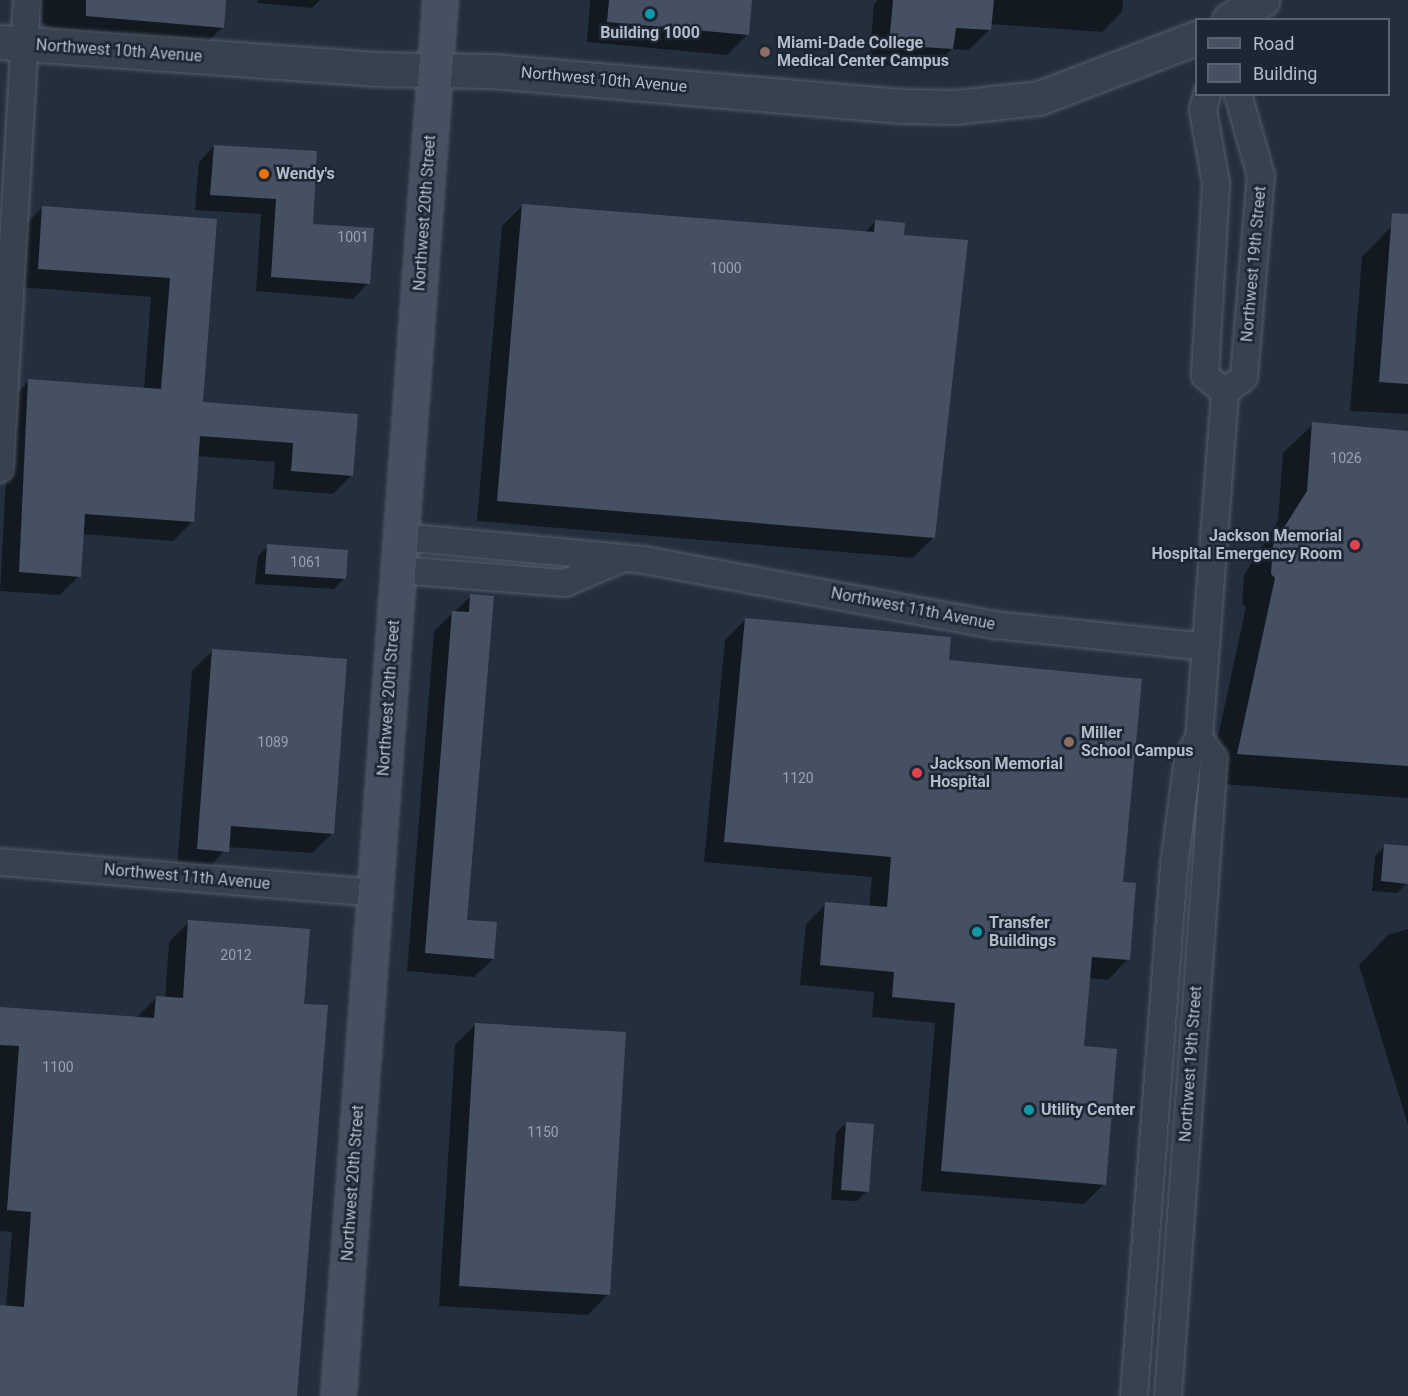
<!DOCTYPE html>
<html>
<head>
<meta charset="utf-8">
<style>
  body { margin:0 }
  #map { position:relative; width:1408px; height:1396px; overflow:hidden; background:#242f3e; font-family:Roboto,sans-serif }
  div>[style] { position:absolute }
  .shadow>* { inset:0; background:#0007 }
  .building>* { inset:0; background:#455162 }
  .roads { filter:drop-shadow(0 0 2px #565f6c) drop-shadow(0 0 2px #565f6c) }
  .minor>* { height:26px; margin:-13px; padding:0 13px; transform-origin:13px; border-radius:13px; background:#38414e }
  .tertiary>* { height:33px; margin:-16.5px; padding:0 16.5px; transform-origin:16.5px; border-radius:16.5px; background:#38414e }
  .secondary>* { height:33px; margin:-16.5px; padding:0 16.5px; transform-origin:16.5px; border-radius:16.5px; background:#465061 }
  .dots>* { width:16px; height:16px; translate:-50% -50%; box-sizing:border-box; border:3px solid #1d2633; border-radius:50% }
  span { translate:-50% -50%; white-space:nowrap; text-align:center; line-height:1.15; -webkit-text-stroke:5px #1d2633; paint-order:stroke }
  .number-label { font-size:14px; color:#98a1af }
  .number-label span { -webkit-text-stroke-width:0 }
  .poi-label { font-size:16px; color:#b4bcc9; font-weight:700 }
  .left { translate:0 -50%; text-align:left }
  .right { translate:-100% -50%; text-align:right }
  .street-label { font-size:16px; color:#b4bcc9 }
  .legend { position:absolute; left:1195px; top:18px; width:195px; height:78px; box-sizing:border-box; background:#1d2633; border:2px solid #59626f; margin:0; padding:8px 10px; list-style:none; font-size:18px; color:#b4bcc9 }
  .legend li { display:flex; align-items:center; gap:12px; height:30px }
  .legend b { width:30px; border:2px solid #59626f }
</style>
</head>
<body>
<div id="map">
  <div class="shadow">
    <div style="clip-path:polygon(38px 0,225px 0,223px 27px,202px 47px,64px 36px,42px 22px)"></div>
    <div style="clip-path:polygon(258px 0,320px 0,312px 8px,257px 3px)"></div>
    <div style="clip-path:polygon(590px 0,750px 0,748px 34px,727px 55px,587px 42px)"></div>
    <div style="clip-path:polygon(878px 0,1123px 0,1122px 12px,1102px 32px,990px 24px,990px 29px,969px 50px,952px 49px,931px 69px,869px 64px,874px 4px)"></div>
    <div style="clip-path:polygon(214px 146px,311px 226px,368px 283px,353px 299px,256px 291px,261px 214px,195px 210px,199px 162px)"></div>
    <div style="clip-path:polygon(523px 205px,864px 233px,875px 222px,902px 236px,933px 538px,913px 558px,477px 521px,502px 226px)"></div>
    <div style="clip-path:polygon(42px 208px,215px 221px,201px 403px,356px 415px,352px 475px,333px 494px,273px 489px,275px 462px,197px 456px,192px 522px,173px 541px,82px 534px,79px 576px,60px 595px,0 591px,10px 400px,29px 381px,144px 390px,151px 297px,19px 287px,23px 227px)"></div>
    <div style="clip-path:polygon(1391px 227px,1408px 229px,1408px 414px,1350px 411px,1362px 257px)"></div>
    <div style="clip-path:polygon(1313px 424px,1408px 432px,1408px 425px,1408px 798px,1208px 783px,1246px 607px,1242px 604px,1244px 575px,1278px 521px,1283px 453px)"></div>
    <div style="clip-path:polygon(268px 546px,344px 579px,334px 589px,255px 584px,258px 556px)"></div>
    <div style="clip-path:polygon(471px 596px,466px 921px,493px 959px,474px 977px,407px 971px,434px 631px)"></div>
    <div style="clip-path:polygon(746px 619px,947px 662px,1122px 884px,1128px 959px,1108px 980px,1088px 978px,1082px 1048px,1104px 1184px,1084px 1204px,921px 1191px,935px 1023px,872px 1017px,874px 992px,800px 985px,806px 924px,826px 904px,869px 907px,872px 877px,704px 862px,725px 640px)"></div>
    <div style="clip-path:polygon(213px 650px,333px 833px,312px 853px,227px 847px,207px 871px,177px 869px,192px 671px)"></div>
    <div style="clip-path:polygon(1385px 846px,1408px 848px,1407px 883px,1397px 893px,1372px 891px,1375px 856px)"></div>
    <div style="clip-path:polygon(189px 922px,302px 1005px,295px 1396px,0 1396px,0 1307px,6px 1307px,12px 1232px,0 1231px,0 1008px,136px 1018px,156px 998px,165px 998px,169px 942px)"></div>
    <div style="clip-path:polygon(1408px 929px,1408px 1125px,1359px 965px,1388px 935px)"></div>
    <div style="clip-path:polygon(476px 1024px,608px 1294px,588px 1315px,439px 1306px,455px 1045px)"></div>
    <div style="clip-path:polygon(846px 1123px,867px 1191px,857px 1201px,831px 1200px,836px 1133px)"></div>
  </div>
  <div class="building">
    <div style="clip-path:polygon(86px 0,226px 0,224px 28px,86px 16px)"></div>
    <div style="clip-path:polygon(609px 0,752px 0,749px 35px,607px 22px)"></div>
    <div style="clip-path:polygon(893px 0,994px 0,991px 30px,956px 28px,953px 49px,889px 45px)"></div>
    <div style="clip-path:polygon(214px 145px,317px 151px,313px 224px,374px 228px,370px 284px,271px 277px,276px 199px,210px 195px)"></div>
    <div style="clip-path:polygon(522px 204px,874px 232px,875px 220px,905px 223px,904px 235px,968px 240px,935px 538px,497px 501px)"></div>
    <div style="clip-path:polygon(42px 206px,217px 219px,203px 402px,358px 414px,353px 476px,291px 471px,293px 443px,200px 436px,194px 522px,85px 514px,81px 577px,19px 572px,28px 379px,161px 389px,170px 278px,38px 269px)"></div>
    <div style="clip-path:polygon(1392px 213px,1408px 214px,1408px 384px,1379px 382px)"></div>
    <div style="clip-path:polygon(1312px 422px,1408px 431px,1408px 766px,1237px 754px,1275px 578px,1271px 574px,1273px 545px,1307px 491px)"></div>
    <div style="clip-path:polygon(267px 544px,348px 550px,346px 579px,265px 574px)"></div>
    <div style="clip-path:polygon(470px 594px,494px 596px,467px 920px,497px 922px,494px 959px,425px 953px,452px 611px,469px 612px)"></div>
    <div style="clip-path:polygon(745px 618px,951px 637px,949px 660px,1142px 679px,1123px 882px,1136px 883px,1130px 960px,1092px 957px,1084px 1046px,1117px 1049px,1106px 1185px,941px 1171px,955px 1003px,892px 997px,894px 972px,820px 965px,825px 902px,887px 907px,891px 857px,724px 842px)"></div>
    <div style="clip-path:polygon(212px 649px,347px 659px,334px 834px,231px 826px,229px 852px,197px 849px)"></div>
    <div style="clip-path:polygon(1384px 844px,1408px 846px,1408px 884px,1381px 881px)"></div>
    <div style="clip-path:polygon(188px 920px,310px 929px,304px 1004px,328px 1005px,297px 1396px,0 1396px,0 1305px,24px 1307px,31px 1212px,7px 1210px,19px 1046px,0 1045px,0 1007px,154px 1018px,156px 996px,183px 998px)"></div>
    <div style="clip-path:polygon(475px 1023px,626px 1032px,610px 1295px,459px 1286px)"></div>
    <div style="clip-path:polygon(846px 1122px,874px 1124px,869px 1192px,841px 1190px)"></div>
  </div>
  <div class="roads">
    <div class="minor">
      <div style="left:1207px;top:94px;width:16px;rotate:104deg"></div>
      <div style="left:1203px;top:110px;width:75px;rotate:80deg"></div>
      <div style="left:1216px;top:184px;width:192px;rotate:93.3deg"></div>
      <div style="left:1205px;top:376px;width:26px;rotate:39deg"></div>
      <div style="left:1225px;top:392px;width:24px;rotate:-38deg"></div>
      <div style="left:1244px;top:377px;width:202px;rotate:-85.2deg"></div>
      <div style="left:1261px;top:176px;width:85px;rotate:-105.7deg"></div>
      <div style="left:0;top:469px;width:470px;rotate:-86.7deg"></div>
      <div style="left:402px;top:537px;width:243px;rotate:5.4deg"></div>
      <div style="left:644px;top:560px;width:356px;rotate:10.5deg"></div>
      <div style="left:994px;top:625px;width:213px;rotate:5.9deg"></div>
      <div style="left:399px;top:570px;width:167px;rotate:4.5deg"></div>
      <div style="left:565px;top:583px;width:61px;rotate:-23.2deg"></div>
      <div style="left:0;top:862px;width:375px;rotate:4.7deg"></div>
      <div style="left:1134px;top:1396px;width:533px;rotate:-85.69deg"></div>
      <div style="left:1174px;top:865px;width:108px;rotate:-82.5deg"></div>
      <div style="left:1188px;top:758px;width:23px;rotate:-61deg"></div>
      <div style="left:1199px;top:738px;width:347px;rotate:-85.7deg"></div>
      <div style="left:1168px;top:1396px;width:640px;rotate:-85.88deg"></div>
      <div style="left:1214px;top:758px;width:25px;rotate:-127deg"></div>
    </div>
    <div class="tertiary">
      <div style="left:1229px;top:20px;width:39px;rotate:-31deg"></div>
      <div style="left:0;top:42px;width:374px;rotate:4.1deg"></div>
      <div style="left:373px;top:69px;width:119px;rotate:1deg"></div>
      <div style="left:492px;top:71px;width:410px;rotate:4.9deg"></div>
      <div style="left:901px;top:106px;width:54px;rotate:1.1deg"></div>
      <div style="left:955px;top:107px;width:84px;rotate:-6.1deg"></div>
      <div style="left:1039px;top:98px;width:168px;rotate:-20.9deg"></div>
    </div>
    <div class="secondary">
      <div style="left:338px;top:1396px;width:1400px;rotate:-85.82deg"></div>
    </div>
  </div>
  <div class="dots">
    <div style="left:650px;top:14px;background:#0f9aa8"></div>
    <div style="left:765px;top:52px;background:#8d6e63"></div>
    <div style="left:264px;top:174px;background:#e8710a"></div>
    <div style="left:1355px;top:545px;background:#e0444e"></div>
    <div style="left:1069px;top:742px;background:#8d6e63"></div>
    <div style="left:917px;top:773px;background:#e0444e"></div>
    <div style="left:977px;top:932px;background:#0f9aa8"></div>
    <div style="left:1029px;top:1110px;background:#0f9aa8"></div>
  </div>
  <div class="number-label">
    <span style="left:353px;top:237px">1001</span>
    <span style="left:726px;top:268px">1000</span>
    <span style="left:1346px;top:458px">1026</span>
    <span style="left:306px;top:562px">1061</span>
    <span style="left:273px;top:742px">1089</span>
    <span style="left:798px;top:778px">1120</span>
    <span style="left:236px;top:955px">2012</span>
    <span style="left:58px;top:1067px">1100</span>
    <span style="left:543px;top:1132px">1150</span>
  </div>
  <div class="poi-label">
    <span style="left:650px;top:33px">Building 1000</span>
    <span class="left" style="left:777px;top:52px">Miami-Dade College<br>Medical Center Campus</span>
    <span class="left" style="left:276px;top:174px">Wendy's</span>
    <span class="right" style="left:1342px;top:545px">Jackson Memorial<br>Hospital Emergency Room</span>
    <span class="left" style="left:1081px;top:742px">Miller<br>School Campus</span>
    <span class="left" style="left:930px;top:773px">Jackson Memorial<br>Hospital</span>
    <span class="left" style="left:989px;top:932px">Transfer<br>Buildings</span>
    <span class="left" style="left:1041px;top:1110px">Utility Center</span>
  </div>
  <div class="street-label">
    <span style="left:119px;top:51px;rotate:4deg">Northwest 10th Avenue</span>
    <span style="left:604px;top:80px;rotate:5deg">Northwest 10th Avenue</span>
    <span style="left:425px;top:213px;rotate:-86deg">Northwest 20th Street</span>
    <span style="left:1254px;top:264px;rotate:-85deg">Northwest 19th Street</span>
    <span style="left:913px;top:609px;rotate:11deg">Northwest 11th Avenue</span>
    <span style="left:389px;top:698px;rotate:-86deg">Northwest 20th Street</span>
    <span style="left:187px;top:877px;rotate:5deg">Northwest 11th Avenue</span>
    <span style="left:1191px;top:1064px;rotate:-86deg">Northwest 19th Street</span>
    <span style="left:353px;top:1183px;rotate:-86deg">Northwest 20th Street</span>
  </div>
  <ul class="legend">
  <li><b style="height:8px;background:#465061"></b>Road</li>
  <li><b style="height:16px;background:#455162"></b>Building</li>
  </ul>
</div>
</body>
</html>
